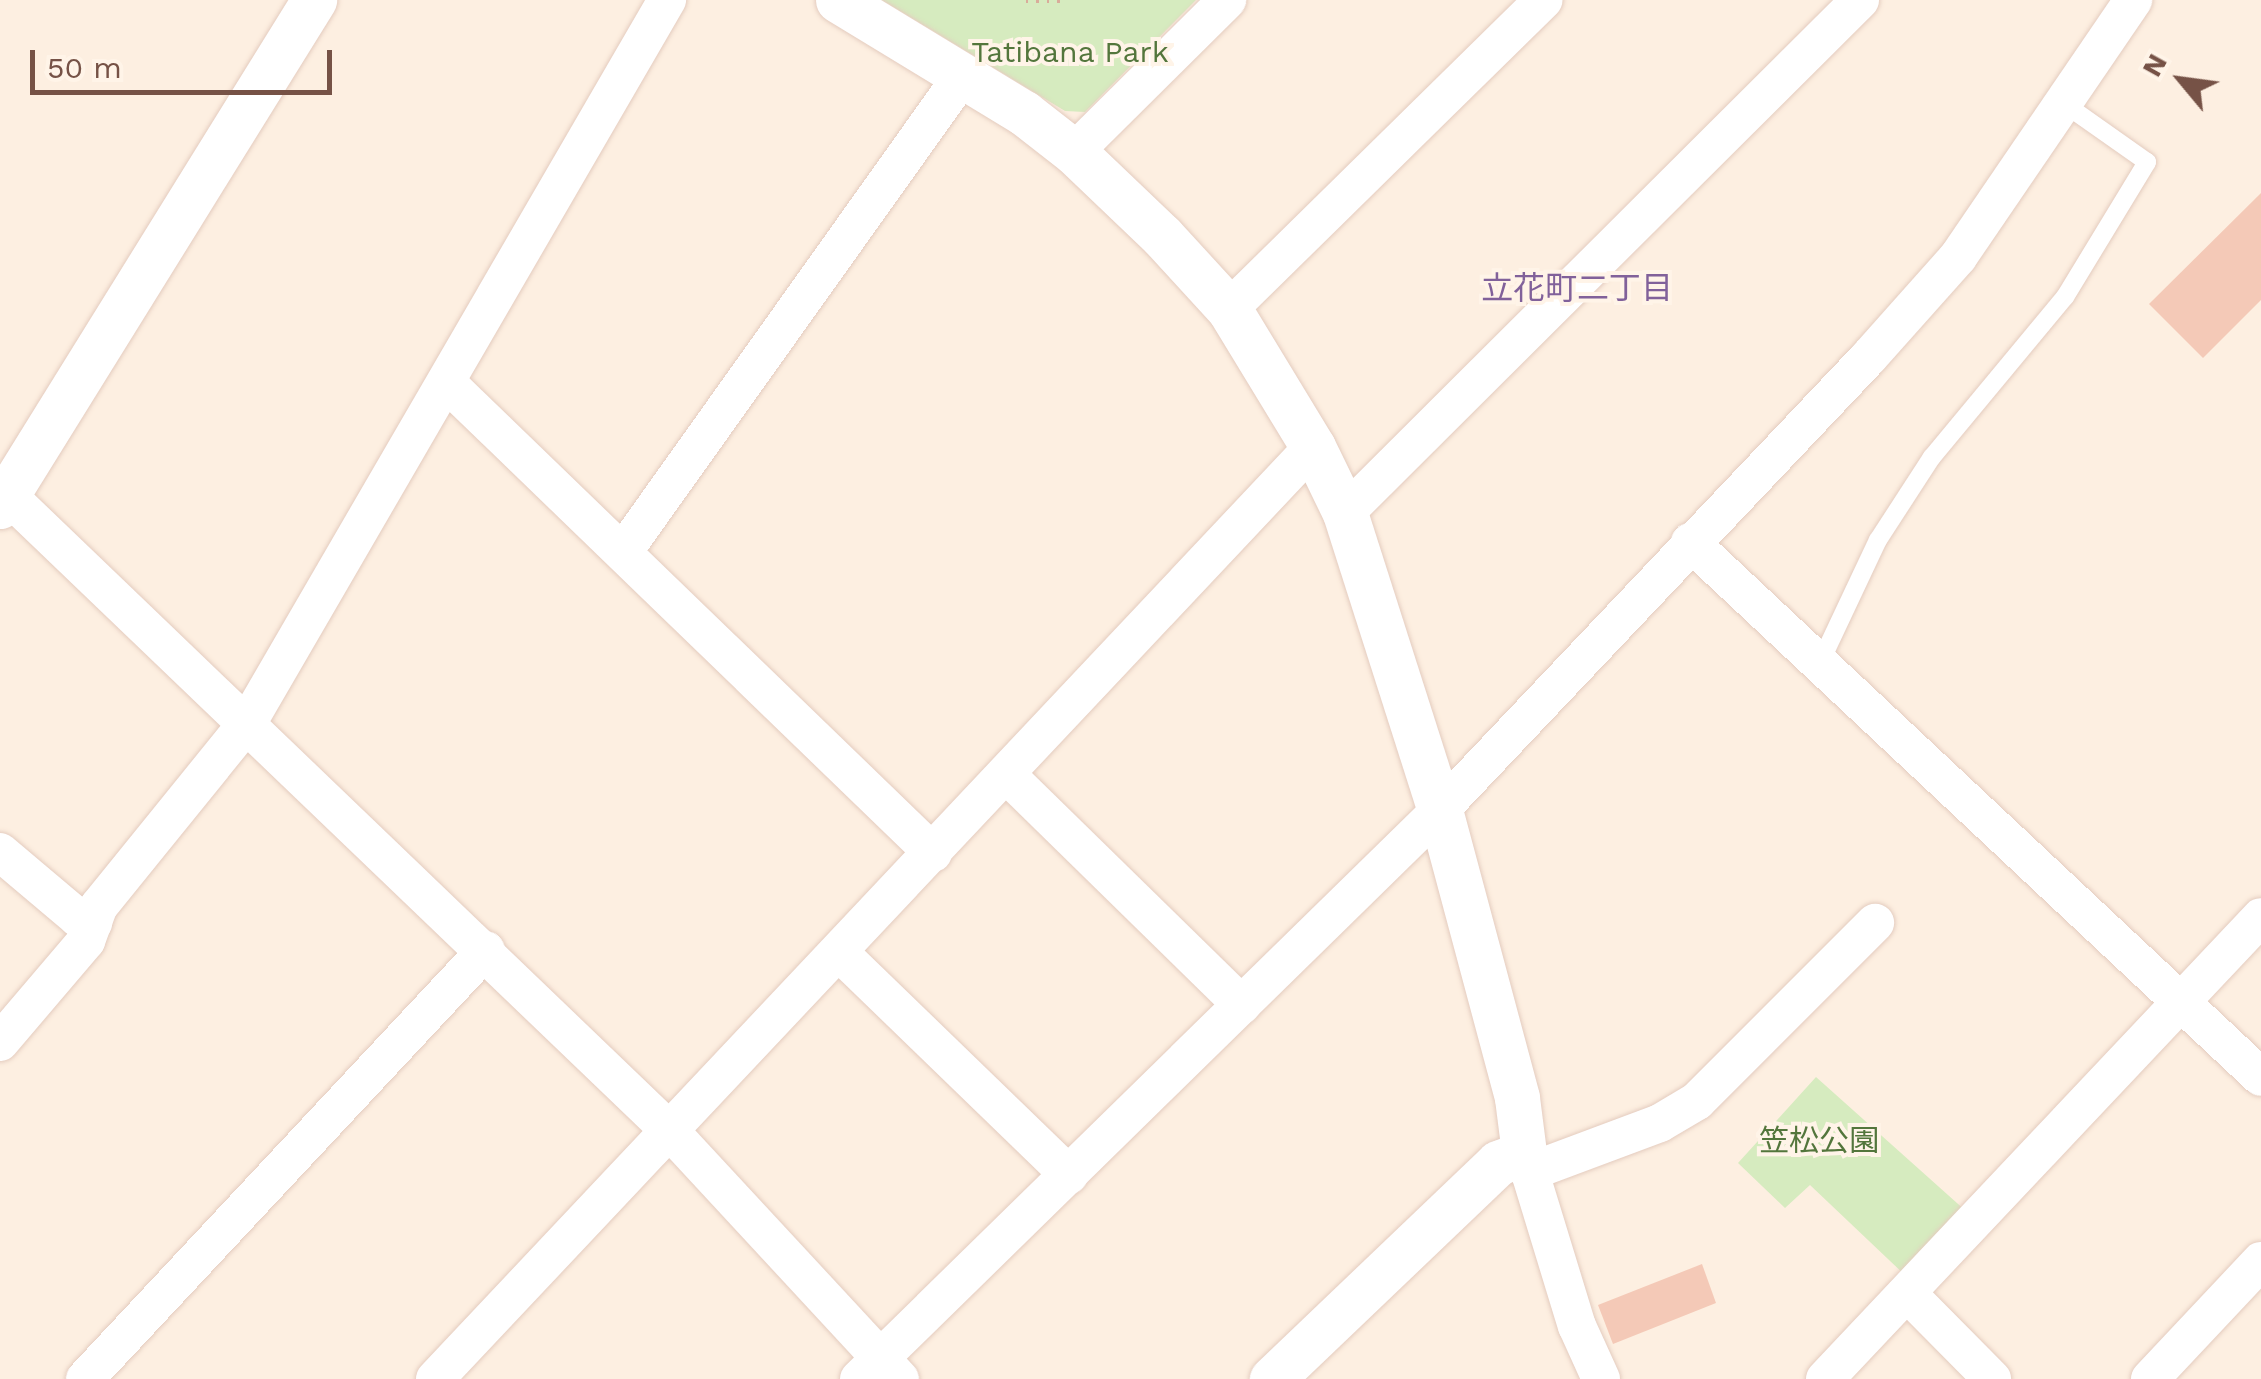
<!DOCTYPE html>
<html>
<head>
<meta charset="utf-8">
<style>
  body { margin:0 }
  #map { position:relative; width:2261px; height:1379px; overflow:hidden; background:#fdefe1; font-family:"Work Sans","Noto Sans JP",sans-serif }
  div>[style] { position:absolute }
  .green>* { inset:0; background:#d6ebbf }
  .building>* { inset:0; background:#f4c9b7 }
  .path>* { height:6px; margin-top:-3px; transform-origin:0; background:repeating-linear-gradient(90deg,#d9ac9a 0 2.5px,transparent 0 10.5px) }
  .roads { filter:drop-shadow(0 0 2px #e4ccbf) drop-shadow(0 0 2px #e4ccbf) }
  .service>* { height:18px; margin:-9px; padding:0 9px; transform-origin:9px; border-radius:9px; background:#fff }
  .minor>* { height:38px; margin:-19px; padding:0 19px; transform-origin:19px; border-radius:19px; background:#fff }
  .tertiary>* { height:45px; margin:-22.5px; padding:0 22.5px; transform-origin:22.5px; border-radius:22.5px; background:#fff }
  span { translate:-50% -50%; white-space:nowrap; text-align:center; line-height:1.15; -webkit-text-stroke:8px #fff4e8; paint-order:stroke }
  .park-label { font-size:30px; color:#53763c }
  .neighbourhood-label { font-size:32px; color:#81619a }
  .north { position:absolute; left:2131px; top:30px; width:100px; height:100px; -webkit-text-stroke:8px #fff4e8; paint-order:stroke; rotate:299deg; font-size:28px; font-weight:700; line-height:40px; text-align:center; color:#765246 }
  .north::after { content:''; display:block; margin:auto; width:35px; height:45px; background:#765246; clip-path:polygon(50% 0,100% 100%,50% 72%,0 100%) }
  .scale { position:absolute; left:30px; top:50px; width:302px; height:45px; box-sizing:border-box; border:5px solid #765246; border-top:0; padding-left:12px; font-size:30px; line-height:35px; white-space:nowrap; color:#765246; -webkit-text-stroke:8px #fff4e8; paint-order:stroke }
</style>
</head>
<body>
<div id="map">
  <div class="green">
    <div style="clip-path:polygon(882px 0,1196px 0,1085px 112px,1065px 111px)"></div>
    <div style="clip-path:polygon(1816px 1077px,1967px 1212px,1908px 1278px,1810px 1185px,1785px 1208px,1738px 1163px)"></div>
  </div>
  <div class="building">
    <div style="clip-path:polygon(2261px 193px,2261px 300px,2203px 358px,2149px 304px)"></div>
    <div style="clip-path:polygon(1702px 1264px,1716px 1303px,1613px 1344px,1598px 1305px)"></div>
  </div>
  <div class="path">
    <div style="left:1026px;top:0;width:41px"></div>
  </div>
  <div class="roads">
    <div class="service">
      <div style="left:1820px;top:663px;width:136px;rotate:-64.8deg"></div>
      <div style="left:1878px;top:540px;width:99px;rotate:-57deg"></div>
      <div style="left:1932px;top:457px;width:208px;rotate:-50.3deg"></div>
      <div style="left:2065px;top:297px;width:158px;rotate:-58.7deg"></div>
      <div style="left:2147px;top:162px;width:104px;rotate:-144.8deg"></div>
    </div>
    <div class="minor">
      <div style="left:1074px;top:152px;width:216px;rotate:-44.8deg"></div>
      <div style="left:1229px;top:309px;width:441px;rotate:-44.5deg"></div>
      <div style="left:447px;top:383px;width:676px;rotate:44.04deg"></div>
      <div style="left:0;top:488px;width:930px;rotate:43.82deg"></div>
      <div style="left:671px;top:1132px;width:337px;rotate:47.2deg"></div>
      <div style="left:1345px;top:513px;width:727px;rotate:-44.89deg"></div>
      <div style="left:1690px;top:542px;width:782px;rotate:43.14deg"></div>
      <div style="left:623px;top:552px;width:586px;rotate:-54.52deg"></div>
      <div style="left:1006px;top:774px;width:330px;rotate:44.4deg"></div>
      <div style="left:0;top:852px;width:102px;rotate:40.2deg"></div>
      <div style="left:78px;top:918px;width:16px;rotate:18deg"></div>
      <div style="left:840px;top:953px;width:319px;rotate:44.1deg"></div>
      <div style="left:0;top:1042px;width:133px;rotate:-49.6deg"></div>
      <div style="left:86px;top:941px;width:37px;rotate:-70deg"></div>
      <div style="left:99px;top:906px;width:237px;rotate:-51deg"></div>
      <div style="left:248px;top:722px;width:835px;rotate:-59.87deg"></div>
      <div style="left:1524px;top:1153px;width:181px;rotate:73deg"></div>
      <div style="left:1577px;top:1326px;width:58px;rotate:65.6deg"></div>
      <div style="left:1529px;top:1172px;width:140px;rotate:-20.5deg"></div>
      <div style="left:1660px;top:1123px;width:43px;rotate:-30.7deg"></div>
      <div style="left:1697px;top:1101px;width:252px;rotate:-45deg"></div>
      <div style="left:1907px;top:1293px;width:121px;rotate:45.3deg"></div>
      <div style="left:85px;top:1379px;width:587px;rotate:-46.93deg"></div>
      <div style="left:435px;top:1379px;width:1280px;rotate:-46.71deg"></div>
      <div style="left:859px;top:1379px;width:813px;rotate:-44.4deg"></div>
      <div style="left:1440px;top:810px;width:624px;rotate:-46.56deg"></div>
      <div style="left:1869px;top:357px;width:134px;rotate:-48.3deg"></div>
      <div style="left:1958px;top:257px;width:311px;rotate:-55.7deg"></div>
      <div style="left:1825px;top:1379px;width:635px;rotate:-46.66deg"></div>
      <div style="left:2150px;top:1379px;width:162px;rotate:-46.8deg"></div>
    </div>
    <div class="tertiary">
      <div style="left:838px;top:0;width:218px;rotate:31.3deg"></div>
      <div style="left:1024px;top:113px;width:63px;rotate:38deg"></div>
      <div style="left:1074px;top:152px;width:122px;rotate:43.7deg"></div>
      <div style="left:1162px;top:236px;width:99px;rotate:47.5deg"></div>
      <div style="left:1229px;top:309px;width:162px;rotate:58.7deg"></div>
      <div style="left:1313px;top:447px;width:73px;rotate:64.1deg"></div>
      <div style="left:1345px;top:513px;width:312px;rotate:72.3deg"></div>
      <div style="left:1440px;top:810px;width:298px;rotate:75deg"></div>
      <div style="left:1517px;top:1098px;width:55px;rotate:82.7deg"></div>
      <div style="left:1524px;top:1153px;width:28px;rotate:159deg"></div>
      <div style="left:1498px;top:1163px;width:313px;rotate:136.3deg"></div>
      <div style="left:0;top:506px;width:596px;rotate:-58.18deg"></div>
    </div>
  </div>
  <div class="park-label">
    <span style="left:1070px;top:52px">Tatibana Park</span>
    <span style="left:1819px;top:1141px">笠松公園</span>
  </div>
  <div class="neighbourhood-label">
    <span style="left:1577px;top:288px">立花町二丁目</span>
  </div>
  <div class="north">N</div>
  <div class="scale">50 m</div>
</div>
</body>
</html>
